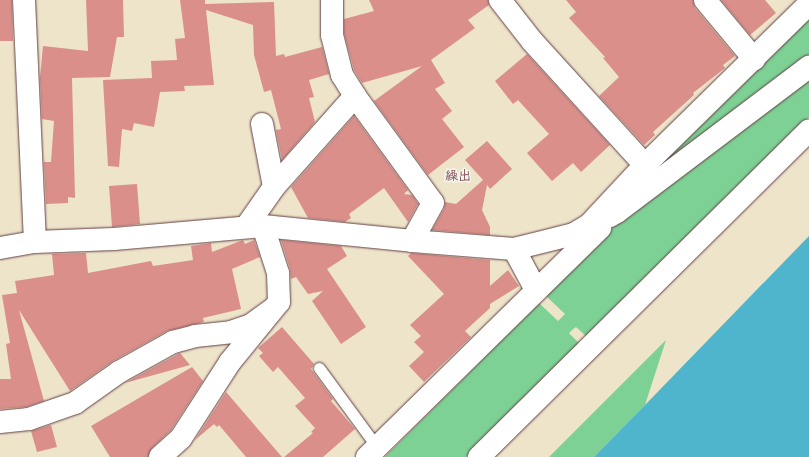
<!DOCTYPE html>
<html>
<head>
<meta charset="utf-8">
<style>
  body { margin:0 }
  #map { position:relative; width:809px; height:457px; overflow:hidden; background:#eee4ca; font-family:Dekko,"Klee One",sans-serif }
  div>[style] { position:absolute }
  .green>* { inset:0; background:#7dd194 }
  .water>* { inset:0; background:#4eb5cd }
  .building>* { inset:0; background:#da8f8b }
  .roads { filter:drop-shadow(0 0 1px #633d43) drop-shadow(0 0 1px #633d43) }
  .lane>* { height:11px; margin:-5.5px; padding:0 5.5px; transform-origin:5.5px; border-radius:5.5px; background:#fff }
  .street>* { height:22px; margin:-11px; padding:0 11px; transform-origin:11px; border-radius:11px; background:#fff }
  span { translate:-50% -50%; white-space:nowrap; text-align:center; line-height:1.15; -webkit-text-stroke:3px #f6f6f2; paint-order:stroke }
  .neighbourhood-label { font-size:13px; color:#7c464d; font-weight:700 }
</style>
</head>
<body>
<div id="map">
  <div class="green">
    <div style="clip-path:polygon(809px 19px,809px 59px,642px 183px)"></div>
    <div style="clip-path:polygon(809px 74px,809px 117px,587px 337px,576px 327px,572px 330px,569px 333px,580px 344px,466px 457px,385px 457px,539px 303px,558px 321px,565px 314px,546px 296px,623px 217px)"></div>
    <div style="clip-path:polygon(666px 340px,645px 405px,594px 457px,549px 457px)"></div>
  </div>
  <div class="water">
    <div style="clip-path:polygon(809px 236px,809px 457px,594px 457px,645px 405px)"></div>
  </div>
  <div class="building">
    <div style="clip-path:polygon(0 0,12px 0,13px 41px,0 41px)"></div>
    <div style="clip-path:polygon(86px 0,123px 0,124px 37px,117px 37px,110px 77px,72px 78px,75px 198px,68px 197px,68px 203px,46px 204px,44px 162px,51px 162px,54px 121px,42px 119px,40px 78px,43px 46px,88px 51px)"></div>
    <div style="clip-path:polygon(180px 0,205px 0,205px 4px,274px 2px,276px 56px,284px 54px,285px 57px,322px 47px,329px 74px,309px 80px,314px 97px,309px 98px,315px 122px,282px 160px,276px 130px,281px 129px,271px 90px,264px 92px,254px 55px,253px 25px,206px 10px,214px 85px,184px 86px,185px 91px,160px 92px,154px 127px,134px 123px,132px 131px,122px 129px,119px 167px,108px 166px,103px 80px,152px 78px,151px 61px,177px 60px,175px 39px,185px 38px)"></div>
    <div style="clip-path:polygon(369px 0,488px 0,489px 5px,468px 20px,475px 28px,431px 60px,445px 83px,435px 89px,452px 111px,442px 119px,464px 147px,428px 175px,374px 101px,422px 66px,362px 83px,354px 70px,344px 33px,344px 19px,374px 11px)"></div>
    <div style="clip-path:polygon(566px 0,693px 0,695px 8px,735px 56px,723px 65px,725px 68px,693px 93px,694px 95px,653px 132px,655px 135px,644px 145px,599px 96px,619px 77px,603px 58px,605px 57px,569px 18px,576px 12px)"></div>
    <div style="clip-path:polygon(721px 0,765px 0,776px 13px,750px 35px)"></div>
    <div style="clip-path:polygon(527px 54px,610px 145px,581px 172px,573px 163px,552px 181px,527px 153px,549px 134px,518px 100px,513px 104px,495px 81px)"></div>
    <div style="clip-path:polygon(354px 116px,408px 190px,404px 194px,412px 195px,418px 204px,408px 222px,384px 188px,349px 214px,351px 218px,345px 222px,308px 218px,291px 187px)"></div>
    <div style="clip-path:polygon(487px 141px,512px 169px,490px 189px,487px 185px,482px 210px,490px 227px,490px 235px,432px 230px,444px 209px,445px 202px,456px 204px,483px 180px,465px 160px)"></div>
    <div style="clip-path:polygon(137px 184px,140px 224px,112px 227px,109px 186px)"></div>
    <div style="clip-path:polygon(243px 240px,245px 244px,254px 240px,260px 257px,232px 269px,241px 309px,203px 318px,204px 322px,167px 331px,113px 361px,70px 391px,19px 310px,44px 401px,26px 407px,0 409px,0 379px,11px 379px,6px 344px,10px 343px,2px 295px,17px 293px,15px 281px,54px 275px,52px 254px,86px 253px,88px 273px,151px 261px,153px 266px,193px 260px,191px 246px,211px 243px,212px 252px)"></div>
    <div style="clip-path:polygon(281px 240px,341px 246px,347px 256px,327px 269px,366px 327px,341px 344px,312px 301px,323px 291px,308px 294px,296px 277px,291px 279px,290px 269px)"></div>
    <div style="clip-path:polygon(411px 253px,490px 260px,490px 286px,508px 270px,519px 286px,490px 304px,490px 308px,465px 331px,471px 337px,424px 382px,409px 366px,424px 352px,414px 342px,421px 336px,410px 325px,444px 294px,408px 256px)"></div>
    <div style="clip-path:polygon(282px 327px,314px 364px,311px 369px,333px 399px,331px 401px,355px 429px,323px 457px,284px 457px,313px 433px,311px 432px,315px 428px,295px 406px,305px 398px,278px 367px,273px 372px,259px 356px,263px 353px,258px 348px)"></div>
    <div style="clip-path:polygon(180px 353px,190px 365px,125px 383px,178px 354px)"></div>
    <div style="clip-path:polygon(192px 367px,203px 381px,171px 430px,152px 448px,148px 457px,110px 457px,91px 426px)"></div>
    <div style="clip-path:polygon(226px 392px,227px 393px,282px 457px,246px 457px,219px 425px,217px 427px,214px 424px,195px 440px)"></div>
    <div style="clip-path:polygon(51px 425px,57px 447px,37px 452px,31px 431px)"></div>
  </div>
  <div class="roads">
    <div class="lane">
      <div style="left:319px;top:368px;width:98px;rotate:53.7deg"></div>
    </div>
    <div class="street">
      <div style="left:24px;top:0;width:242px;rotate:87.4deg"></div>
      <div style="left:332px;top:0;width:35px;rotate:90deg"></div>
      <div style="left:332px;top:35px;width:41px;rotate:76deg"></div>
      <div style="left:342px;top:75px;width:25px;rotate:58deg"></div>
      <div style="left:355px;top:96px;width:132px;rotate:53.9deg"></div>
      <div style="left:433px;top:203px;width:43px;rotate:118.9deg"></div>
      <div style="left:500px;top:0;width:52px;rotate:52deg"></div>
      <div style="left:532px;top:41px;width:168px;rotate:47.7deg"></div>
      <div style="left:705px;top:0;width:77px;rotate:50.3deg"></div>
      <div style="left:262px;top:124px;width:64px;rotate:79.2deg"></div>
      <div style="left:610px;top:216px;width:8px;rotate:-30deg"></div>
      <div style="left:617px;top:212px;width:241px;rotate:-37.1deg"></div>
      <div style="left:246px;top:227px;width:49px;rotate:-55deg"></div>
      <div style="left:274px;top:187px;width:122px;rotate:-48.3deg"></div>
      <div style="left:0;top:248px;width:36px;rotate:-10deg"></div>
      <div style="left:35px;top:242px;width:79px;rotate:-2.2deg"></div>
      <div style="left:114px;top:239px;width:150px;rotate:-5deg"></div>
      <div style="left:263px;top:226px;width:150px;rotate:5.7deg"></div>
      <div style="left:412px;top:241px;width:102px;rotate:4.5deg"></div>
      <div style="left:514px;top:249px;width:62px;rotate:-14deg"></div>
      <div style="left:574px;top:234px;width:17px;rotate:-31deg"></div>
      <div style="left:589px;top:225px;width:82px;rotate:-47deg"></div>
      <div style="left:645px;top:165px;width:230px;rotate:-44.5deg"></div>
      <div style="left:514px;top:249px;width:47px;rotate:61.8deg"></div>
      <div style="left:0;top:422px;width:29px;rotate:-6deg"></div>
      <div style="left:29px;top:419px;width:49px;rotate:-19.2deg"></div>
      <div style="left:75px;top:403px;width:54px;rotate:-35.2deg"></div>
      <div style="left:119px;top:372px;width:62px;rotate:-29.1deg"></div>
      <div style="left:173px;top:342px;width:23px;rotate:-15deg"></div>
      <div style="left:195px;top:336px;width:36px;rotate:-6deg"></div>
      <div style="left:231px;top:332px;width:21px;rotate:-19deg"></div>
      <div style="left:251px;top:325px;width:26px;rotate:-36deg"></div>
      <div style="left:160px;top:457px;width:28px;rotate:-42deg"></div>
      <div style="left:181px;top:438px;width:90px;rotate:-57.2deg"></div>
      <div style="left:230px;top:362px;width:77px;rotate:-50.8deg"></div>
      <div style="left:279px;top:302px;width:29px;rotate:-92deg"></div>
      <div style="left:278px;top:273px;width:49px;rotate:-107.7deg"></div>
      <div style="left:367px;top:457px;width:327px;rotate:-44.5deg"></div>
      <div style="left:479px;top:457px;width:464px;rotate:-44.7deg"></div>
    </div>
  </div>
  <div class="neighbourhood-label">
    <span style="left:458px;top:178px">繰出</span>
  </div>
</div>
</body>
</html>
